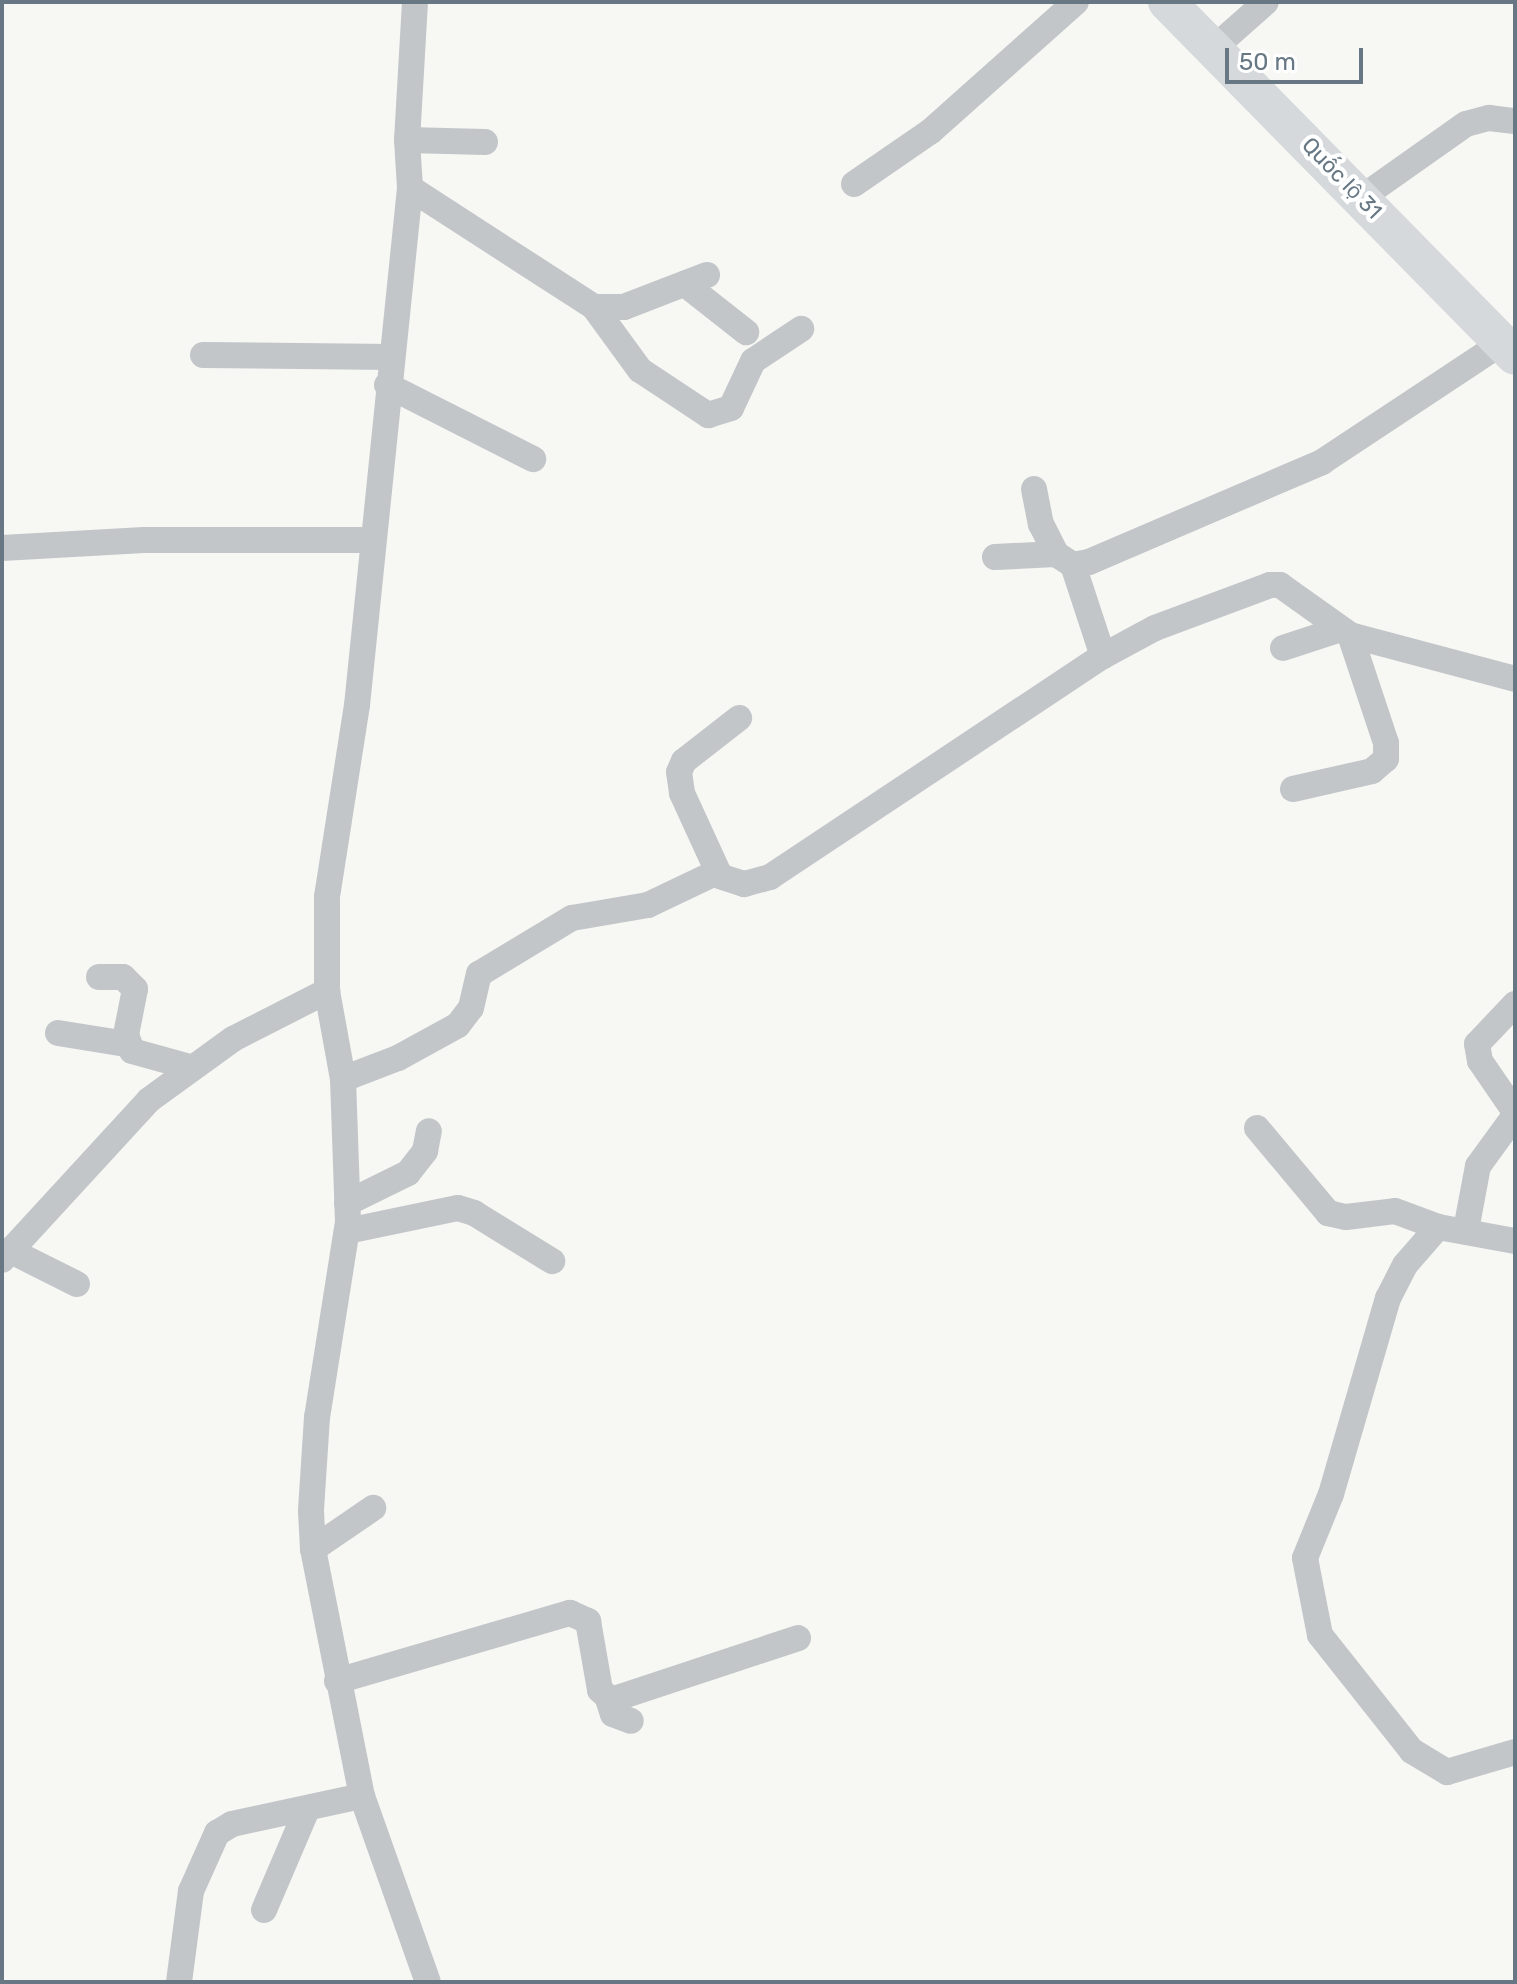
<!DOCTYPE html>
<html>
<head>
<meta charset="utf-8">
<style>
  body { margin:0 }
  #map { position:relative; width:1517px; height:1984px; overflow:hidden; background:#f7f7f4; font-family:Rubik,sans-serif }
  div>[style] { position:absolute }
  .minor>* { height:26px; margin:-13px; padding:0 13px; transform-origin:13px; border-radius:13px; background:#c2c6c9 }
  .highway>* { height:38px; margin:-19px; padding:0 19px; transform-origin:19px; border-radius:19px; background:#d5d9dc }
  span { translate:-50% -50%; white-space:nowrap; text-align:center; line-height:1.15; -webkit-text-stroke:8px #fff; paint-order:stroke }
  .street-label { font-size:22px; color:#677884 }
  .frame { position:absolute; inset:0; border:4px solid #677884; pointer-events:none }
  .scale { position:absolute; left:1225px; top:48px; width:138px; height:36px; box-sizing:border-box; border:4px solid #677884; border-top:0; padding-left:10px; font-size:24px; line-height:28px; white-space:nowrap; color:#677884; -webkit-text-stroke:6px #fff; paint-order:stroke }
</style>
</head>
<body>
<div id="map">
  <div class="minor">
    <div style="left:415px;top:2px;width:138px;rotate:93.3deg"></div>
    <div style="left:407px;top:140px;width:48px;rotate:86.4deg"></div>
    <div style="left:410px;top:188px;width:520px;rotate:95.85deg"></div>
    <div style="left:357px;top:705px;width:194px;rotate:98.9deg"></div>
    <div style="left:327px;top:897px;width:94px;rotate:90deg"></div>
    <div style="left:327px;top:991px;width:89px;rotate:79.7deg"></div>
    <div style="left:343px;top:1079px;width:143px;rotate:88deg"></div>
    <div style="left:348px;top:1222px;width:197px;rotate:99deg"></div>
    <div style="left:317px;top:1417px;width:94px;rotate:93.7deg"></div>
    <div style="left:311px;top:1511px;width:38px;rotate:87deg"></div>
    <div style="left:313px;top:1549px;width:252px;rotate:78.8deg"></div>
    <div style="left:362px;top:1796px;width:197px;rotate:70.5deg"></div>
    <div style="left:1214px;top:48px;width:69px;rotate:-41.5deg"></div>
    <div style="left:407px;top:140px;width:78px;rotate:1.5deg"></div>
    <div style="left:854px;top:184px;width:93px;rotate:-34.5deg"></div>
    <div style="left:931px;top:131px;width:194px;rotate:-41.7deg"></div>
    <div style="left:410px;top:188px;width:219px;rotate:32.9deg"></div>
    <div style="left:594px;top:307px;width:30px"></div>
    <div style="left:624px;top:307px;width:89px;rotate:-21.1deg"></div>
    <div style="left:1361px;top:198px;width:128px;rotate:-35.2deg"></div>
    <div style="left:1466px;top:124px;width:24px;rotate:-15deg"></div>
    <div style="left:1489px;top:118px;width:26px;rotate:7deg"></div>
    <div style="left:685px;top:284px;width:78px;rotate:38.2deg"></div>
    <div style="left:594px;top:307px;width:78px;rotate:53.9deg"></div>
    <div style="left:640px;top:370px;width:82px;rotate:33.5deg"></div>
    <div style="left:708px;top:415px;width:24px;rotate:-17deg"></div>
    <div style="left:731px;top:408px;width:52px;rotate:-64.9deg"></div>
    <div style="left:753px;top:361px;width:58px;rotate:-33.7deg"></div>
    <div style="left:203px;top:355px;width:188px;rotate:0.6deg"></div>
    <div style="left:387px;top:385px;width:164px;rotate:26.9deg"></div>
    <div style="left:1034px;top:489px;width:36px;rotate:79deg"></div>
    <div style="left:1041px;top:524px;width:34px;rotate:63deg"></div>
    <div style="left:1056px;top:554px;width:20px;rotate:33deg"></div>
    <div style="left:1073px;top:565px;width:16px;rotate:-11deg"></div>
    <div style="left:1089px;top:562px;width:254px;rotate:-23.2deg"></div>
    <div style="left:1322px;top:462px;width:216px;rotate:-33.5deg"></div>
    <div style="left:2px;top:548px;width:142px;rotate:-3.2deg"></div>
    <div style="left:144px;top:540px;width:227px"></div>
    <div style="left:995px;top:557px;width:61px;rotate:-2.8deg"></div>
    <div style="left:1073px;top:565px;width:96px;rotate:71.8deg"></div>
    <div style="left:1283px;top:648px;width:58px;rotate:-18.1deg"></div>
    <div style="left:1293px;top:789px;width:81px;rotate:-12.8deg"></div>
    <div style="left:1372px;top:771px;width:18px;rotate:-41deg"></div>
    <div style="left:1386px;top:759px;width:16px;rotate:-90deg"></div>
    <div style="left:1386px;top:743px;width:114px;rotate:-108.4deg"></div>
    <div style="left:719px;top:874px;width:89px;rotate:-114.6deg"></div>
    <div style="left:682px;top:793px;width:21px;rotate:-98deg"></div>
    <div style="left:679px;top:772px;width:12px;rotate:-66deg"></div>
    <div style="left:684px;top:761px;width:70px;rotate:-38deg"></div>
    <div style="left:99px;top:977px;width:24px"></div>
    <div style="left:123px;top:977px;width:17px;rotate:45deg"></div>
    <div style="left:135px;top:989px;width:47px;rotate:101.1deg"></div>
    <div style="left:126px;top:1035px;width:17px;rotate:69deg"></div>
    <div style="left:132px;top:1051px;width:60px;rotate:15.4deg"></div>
    <div style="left:1515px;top:1004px;width:55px;rotate:133.5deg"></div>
    <div style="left:1477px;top:1044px;width:17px;rotate:80deg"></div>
    <div style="left:1480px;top:1061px;width:62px;rotate:55.5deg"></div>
    <div style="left:58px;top:1033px;width:70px;rotate:9.1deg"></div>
    <div style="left:343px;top:1079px;width:59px;rotate:-20.9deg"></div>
    <div style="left:398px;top:1058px;width:68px;rotate:-28.8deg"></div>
    <div style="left:458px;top:1025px;width:21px;rotate:-53deg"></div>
    <div style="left:471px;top:1008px;width:35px;rotate:-77deg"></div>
    <div style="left:479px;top:974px;width:109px;rotate:-31.1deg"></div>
    <div style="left:572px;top:918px;width:77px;rotate:-9.7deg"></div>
    <div style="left:648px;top:905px;width:72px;rotate:-25.5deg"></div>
    <div style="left:713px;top:874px;width:33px;rotate:18deg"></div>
    <div style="left:744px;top:884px;width:27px;rotate:-15deg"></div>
    <div style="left:770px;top:877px;width:400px;rotate:-33.6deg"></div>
    <div style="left:1103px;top:656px;width:59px;rotate:-28.3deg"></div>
    <div style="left:1155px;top:628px;width:123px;rotate:-20.5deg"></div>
    <div style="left:1270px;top:585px;width:10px"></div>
    <div style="left:1280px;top:585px;width:86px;rotate:35.5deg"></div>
    <div style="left:1350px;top:635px;width:171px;rotate:14.9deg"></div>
    <div style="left:1257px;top:1128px;width:111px;rotate:50.1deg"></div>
    <div style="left:1328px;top:1213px;width:18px;rotate:13deg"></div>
    <div style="left:1346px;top:1217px;width:49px;rotate:-7deg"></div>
    <div style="left:1395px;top:1211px;width:46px;rotate:20.4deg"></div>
    <div style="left:347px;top:1203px;width:68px;rotate:-26.2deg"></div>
    <div style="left:408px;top:1173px;width:28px;rotate:-52deg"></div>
    <div style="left:425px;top:1151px;width:20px;rotate:-79deg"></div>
    <div style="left:1466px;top:1230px;width:65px;rotate:-79.4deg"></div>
    <div style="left:1478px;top:1166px;width:63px;rotate:-54deg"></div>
    <div style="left:347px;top:1231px;width:113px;rotate:-11.7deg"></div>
    <div style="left:458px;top:1208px;width:17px;rotate:17deg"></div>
    <div style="left:474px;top:1213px;width:92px;rotate:31.6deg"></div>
    <div style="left:1515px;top:1241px;width:78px;rotate:-169.7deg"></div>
    <div style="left:1438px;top:1227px;width:50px;rotate:131deg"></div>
    <div style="left:1405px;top:1265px;width:37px;rotate:117deg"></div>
    <div style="left:1388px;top:1298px;width:204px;rotate:106.2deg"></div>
    <div style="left:1331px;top:1494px;width:69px;rotate:112.1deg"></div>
    <div style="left:1305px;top:1558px;width:78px;rotate:79deg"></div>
    <div style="left:1320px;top:1635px;width:148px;rotate:51.6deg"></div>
    <div style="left:1412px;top:1751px;width:41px;rotate:31deg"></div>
    <div style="left:1447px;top:1772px;width:71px;rotate:-16.4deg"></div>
    <div style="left:9px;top:1250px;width:76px;rotate:26.6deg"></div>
    <div style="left:2px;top:1260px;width:217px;rotate:-47.4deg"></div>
    <div style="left:149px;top:1100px;width:104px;rotate:-36deg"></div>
    <div style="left:233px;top:1039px;width:106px;rotate:-27.1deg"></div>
    <div style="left:313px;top:1549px;width:73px;rotate:-34.3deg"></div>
    <div style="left:337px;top:1681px;width:243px;rotate:-16.3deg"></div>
    <div style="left:570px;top:1613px;width:20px;rotate:24deg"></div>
    <div style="left:588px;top:1621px;width:70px;rotate:80.1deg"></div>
    <div style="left:600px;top:1690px;width:15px;rotate:42deg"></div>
    <div style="left:611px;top:1700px;width:197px;rotate:-18.3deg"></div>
    <div style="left:608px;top:1699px;width:16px;rotate:72deg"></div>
    <div style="left:613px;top:1714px;width:19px;rotate:21deg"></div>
    <div style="left:264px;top:1910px;width:110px;rotate:-66.9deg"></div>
    <div style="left:179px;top:1982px;width:92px;rotate:-82.5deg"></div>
    <div style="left:191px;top:1891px;width:64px;rotate:-65.9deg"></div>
    <div style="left:217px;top:1833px;width:17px;rotate:-31deg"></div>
    <div style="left:232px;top:1824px;width:133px;rotate:-12.2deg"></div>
  </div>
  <div class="highway">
    <div style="left:1167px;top:2px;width:496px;rotate:45.5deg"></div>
  </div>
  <div class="street-label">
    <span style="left:1342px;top:178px;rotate:46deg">Quốc lộ 31</span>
  </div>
  <div class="frame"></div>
  <div class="scale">50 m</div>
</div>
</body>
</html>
